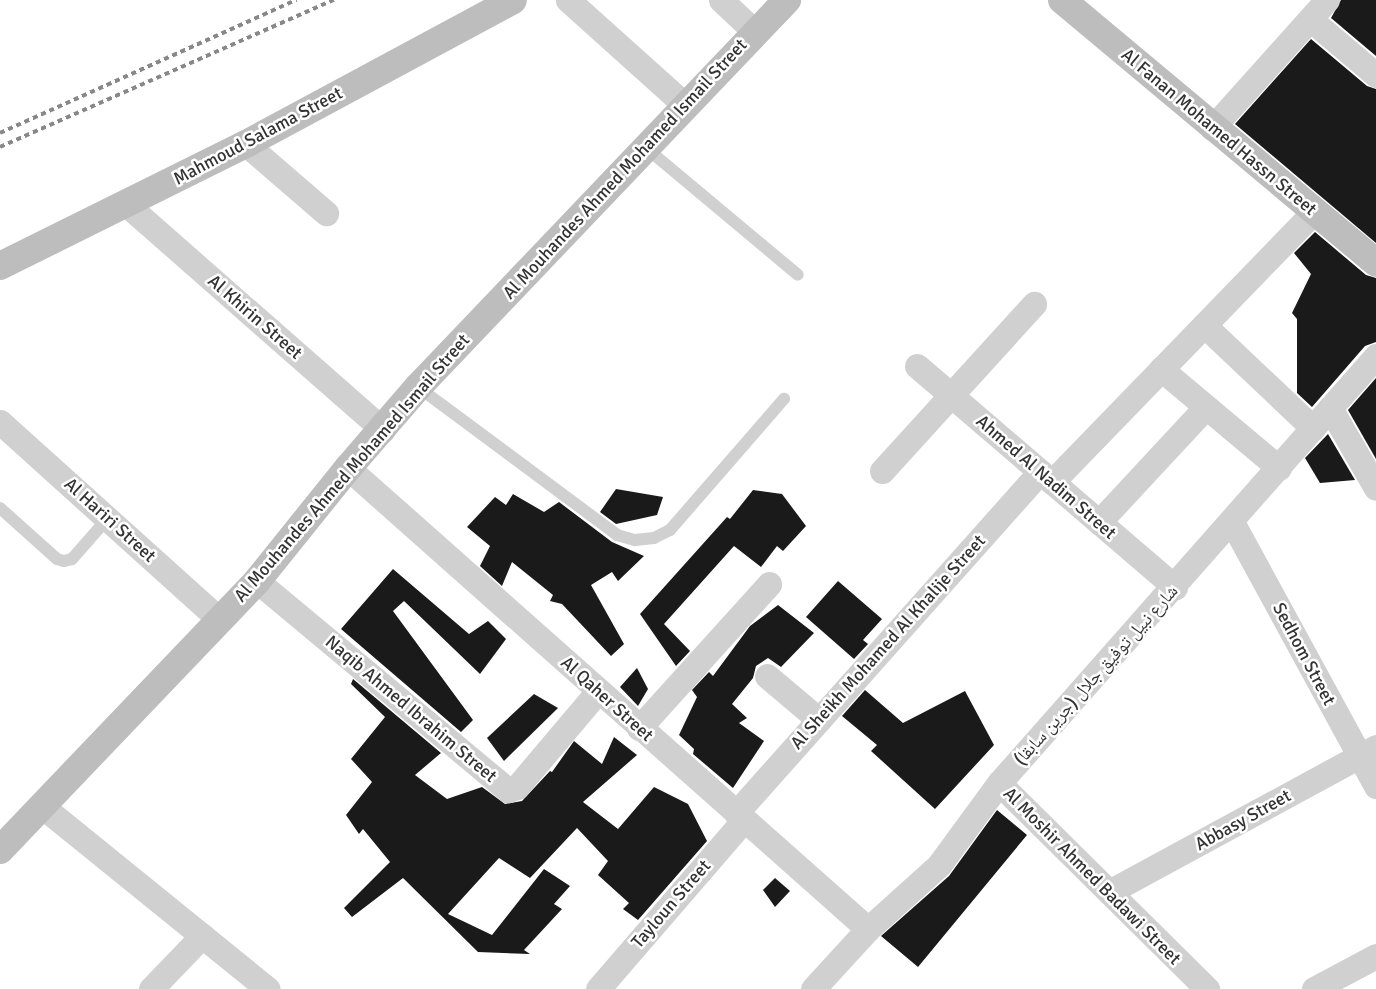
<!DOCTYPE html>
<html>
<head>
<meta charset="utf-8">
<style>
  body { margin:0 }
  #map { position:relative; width:1376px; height:989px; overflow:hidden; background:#fff; font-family:Signika,"Noto Naskh Arabic",sans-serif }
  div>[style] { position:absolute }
  .building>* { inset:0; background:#1a1a1a }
  .lane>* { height:12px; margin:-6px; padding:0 6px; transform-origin:6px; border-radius:6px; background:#d0d0d0 }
  .street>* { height:25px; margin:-12.5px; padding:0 12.5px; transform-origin:12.5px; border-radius:12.5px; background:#d0d0d0 }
  .secondary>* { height:28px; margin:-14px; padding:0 14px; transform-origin:14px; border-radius:14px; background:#bdbdbd }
  .rail>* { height:4px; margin-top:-2px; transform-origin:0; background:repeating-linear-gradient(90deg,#888 0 5px,transparent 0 9px) }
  span { translate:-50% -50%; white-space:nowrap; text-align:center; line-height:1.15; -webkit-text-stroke:5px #fff; paint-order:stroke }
  .street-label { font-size:18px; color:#333 }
</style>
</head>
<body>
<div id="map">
  <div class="building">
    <div style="clip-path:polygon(1341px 0,1376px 0,1376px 56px,1331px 18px)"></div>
    <div style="clip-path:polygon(1311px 39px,1367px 86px,1376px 89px,1376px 243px,1235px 124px)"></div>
    <div style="clip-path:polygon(1315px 232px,1366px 275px,1376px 278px,1376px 342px,1365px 346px,1312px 407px,1297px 393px,1297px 319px,1292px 313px,1311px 274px,1294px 253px)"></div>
    <div style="clip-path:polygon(1376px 378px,1376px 459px,1348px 410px)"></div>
    <div style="clip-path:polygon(1328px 434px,1355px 480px,1320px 483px,1305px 458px)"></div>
    <div style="clip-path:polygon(616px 489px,663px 497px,657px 515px,616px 524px,600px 512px)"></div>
    <div style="clip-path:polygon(753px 490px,782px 494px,806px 526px,783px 551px,777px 546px,761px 567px,734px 546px,664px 624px,690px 651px,676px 666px,640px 614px,727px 517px,730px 519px)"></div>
    <div style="clip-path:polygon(513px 494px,544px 512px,559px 502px,612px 542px,644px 556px,618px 581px,612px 572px,591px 585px,624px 644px,611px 656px,562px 604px,550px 601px,553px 595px,512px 562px,502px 586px,480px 566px,490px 546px,467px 527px,495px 497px,506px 505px)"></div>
    <div style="clip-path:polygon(393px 569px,469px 634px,488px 621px,506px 639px,480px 674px,404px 601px,393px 611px,473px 720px,461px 732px,341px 629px)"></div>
    <div style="clip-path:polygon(838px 581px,882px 619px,863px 640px,868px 644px,854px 659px,806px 617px)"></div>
    <div style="clip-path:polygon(778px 605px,814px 633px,781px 667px,768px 658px,756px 666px,753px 678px,732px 704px,747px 718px,739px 723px,764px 741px,733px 788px,693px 754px,694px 749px,679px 735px,697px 697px,692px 690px,709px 672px,713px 676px,750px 626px)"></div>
    <div style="clip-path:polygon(637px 668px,648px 689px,638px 706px,620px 687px)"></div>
    <div style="clip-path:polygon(353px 679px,441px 753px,415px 775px,447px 799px,482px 787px,505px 804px,522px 801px,550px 771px,552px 772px,574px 741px,602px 764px,614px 737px,637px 755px,583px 802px,618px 829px,654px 787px,688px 804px,707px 841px,638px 920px,623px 909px,629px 903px,598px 875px,608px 861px,577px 828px,530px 878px,499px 858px,448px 914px,492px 935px,544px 869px,570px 886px,554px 904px,562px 909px,524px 950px,530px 954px,478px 952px,403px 878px,352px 917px,344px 908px,390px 862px,363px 829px,359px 834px,346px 815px,372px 782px,351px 759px,385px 717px,351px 684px)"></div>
    <div style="clip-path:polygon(865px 690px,903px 723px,965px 691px,994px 745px,935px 809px,871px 751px,877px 745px,842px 716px)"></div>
    <div style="clip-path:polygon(534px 694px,558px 708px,504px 761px,487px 738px)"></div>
    <div style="clip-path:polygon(997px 810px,1027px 835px,918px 967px,881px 936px,949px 876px)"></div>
    <div style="clip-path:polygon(775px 878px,790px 891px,775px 907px,763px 890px)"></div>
  </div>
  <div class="lane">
    <div style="left:645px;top:147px;width:199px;rotate:39.9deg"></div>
    <div style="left:418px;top:387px;width:248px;rotate:36.6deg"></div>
    <div style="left:617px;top:535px;width:19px;rotate:16deg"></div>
    <div style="left:635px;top:540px;width:19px;rotate:-6deg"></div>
    <div style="left:654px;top:538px;width:18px;rotate:-27deg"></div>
    <div style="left:670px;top:530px;width:174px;rotate:-49deg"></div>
    <div style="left:0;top:508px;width:76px;rotate:41.8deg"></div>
    <div style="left:57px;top:559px;width:7px;rotate:16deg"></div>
    <div style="left:64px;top:561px;width:8px;rotate:-14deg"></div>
    <div style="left:72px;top:559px;width:55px;rotate:-48.7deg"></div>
  </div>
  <div class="street">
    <div style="left:568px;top:0;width:157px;rotate:41.9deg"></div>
    <div style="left:721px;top:0;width:47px;rotate:43.3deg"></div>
    <div style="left:1310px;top:19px;width:87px;rotate:40.3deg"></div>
    <div style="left:1212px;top:128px;width:172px;rotate:-48.1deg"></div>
    <div style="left:246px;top:144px;width:106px;rotate:40.8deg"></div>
    <div style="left:126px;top:204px;width:342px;rotate:41.3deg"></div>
    <div style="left:1204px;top:325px;width:150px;rotate:43.4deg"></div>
    <div style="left:917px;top:366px;width:340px;rotate:40.6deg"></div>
    <div style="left:1161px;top:369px;width:154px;rotate:40deg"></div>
    <div style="left:1330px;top:408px;width:92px;rotate:60.1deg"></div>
    <div style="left:0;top:422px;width:295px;rotate:42deg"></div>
    <div style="left:348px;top:468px;width:695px;rotate:41.56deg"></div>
    <div style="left:882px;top:471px;width:226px;rotate:-47.7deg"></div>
    <div style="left:1052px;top:482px;width:376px;rotate:-45.9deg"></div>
    <div style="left:1099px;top:522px;width:157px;rotate:-47.1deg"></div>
    <div style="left:1232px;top:522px;width:301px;rotate:61.4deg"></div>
    <div style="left:257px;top:581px;width:327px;rotate:39.8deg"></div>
    <div style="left:508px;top:790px;width:9px;rotate:-18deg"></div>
    <div style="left:517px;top:787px;width:126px;rotate:-49.8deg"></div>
    <div style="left:767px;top:676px;width:68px;rotate:40.2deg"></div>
    <div style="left:639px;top:728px;width:194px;rotate:-47.9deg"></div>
    <div style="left:999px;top:783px;width:293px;rotate:44.7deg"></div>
    <div style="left:43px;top:807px;width:289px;rotate:39deg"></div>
    <div style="left:736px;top:813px;width:457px;rotate:-48.3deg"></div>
    <div style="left:1109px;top:892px;width:304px;rotate:-28.5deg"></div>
    <div style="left:151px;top:989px;width:74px;rotate:-46.1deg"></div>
    <div style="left:598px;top:989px;width:223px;rotate:-49.2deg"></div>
    <div style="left:813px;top:989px;width:81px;rotate:-47.5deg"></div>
    <div style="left:868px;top:929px;width:96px;rotate:-42deg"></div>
    <div style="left:939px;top:865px;width:102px;rotate:-53.8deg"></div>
    <div style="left:999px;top:783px;width:570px;rotate:-48.56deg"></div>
    <div style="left:1314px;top:989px;width:70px;rotate:-28deg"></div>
  </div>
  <div class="secondary">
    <div style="left:1062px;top:0;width:410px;rotate:39.9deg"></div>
    <div style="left:0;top:266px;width:275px;rotate:-26.4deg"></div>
    <div style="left:246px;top:144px;width:303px;rotate:-28.3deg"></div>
    <div style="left:0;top:850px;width:372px;rotate:-46.3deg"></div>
    <div style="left:257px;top:581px;width:145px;rotate:-51.2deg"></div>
    <div style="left:348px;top:468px;width:107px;rotate:-49.2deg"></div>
    <div style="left:418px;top:387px;width:535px;rotate:-46.36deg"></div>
  </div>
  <div class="rail">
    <div style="left:0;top:133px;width:325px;rotate:-24.2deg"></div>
    <div style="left:0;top:147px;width:365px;rotate:-23.8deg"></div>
  </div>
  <div class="street-label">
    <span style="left:1219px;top:132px;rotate:40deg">Al Fanan Mohamed Hassn Street</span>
    <span style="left:258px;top:136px;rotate:-28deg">Mahmoud Salama Street</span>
    <span style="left:625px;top:169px;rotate:-47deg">Al Mouhandes Ahmed Mohamed Ismail Street</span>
    <span style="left:255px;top:317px;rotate:41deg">Al Khirin Street</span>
    <span style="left:352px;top:468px;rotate:-49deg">Al Mouhandes Ahmed Mohamed Ismail Street</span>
    <span style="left:1046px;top:477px;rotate:41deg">Ahmed Al Nadim Street</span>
    <span style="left:110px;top:520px;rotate:42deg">Al Hariri Street</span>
    <span style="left:888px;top:642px;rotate:-48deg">Al Sheikh Mohamed Al Khalije Street</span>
    <span style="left:1304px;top:654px;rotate:62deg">Sedhom Street</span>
    <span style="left:1096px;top:675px;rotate:-48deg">شارع نبيل توفيق جلال (جرين سابقا)</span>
    <span style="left:607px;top:699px;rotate:42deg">Al Qaher Street</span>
    <span style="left:411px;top:709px;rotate:40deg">Naqib Ahmed Ibrahim Street</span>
    <span style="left:1243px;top:820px;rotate:-29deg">Abbasy Street</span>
    <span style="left:1092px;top:876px;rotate:45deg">Al Moshir Ahmed Badawi Street</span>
    <span style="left:671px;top:904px;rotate:-49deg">Tayloun Street</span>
  </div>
</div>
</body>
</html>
